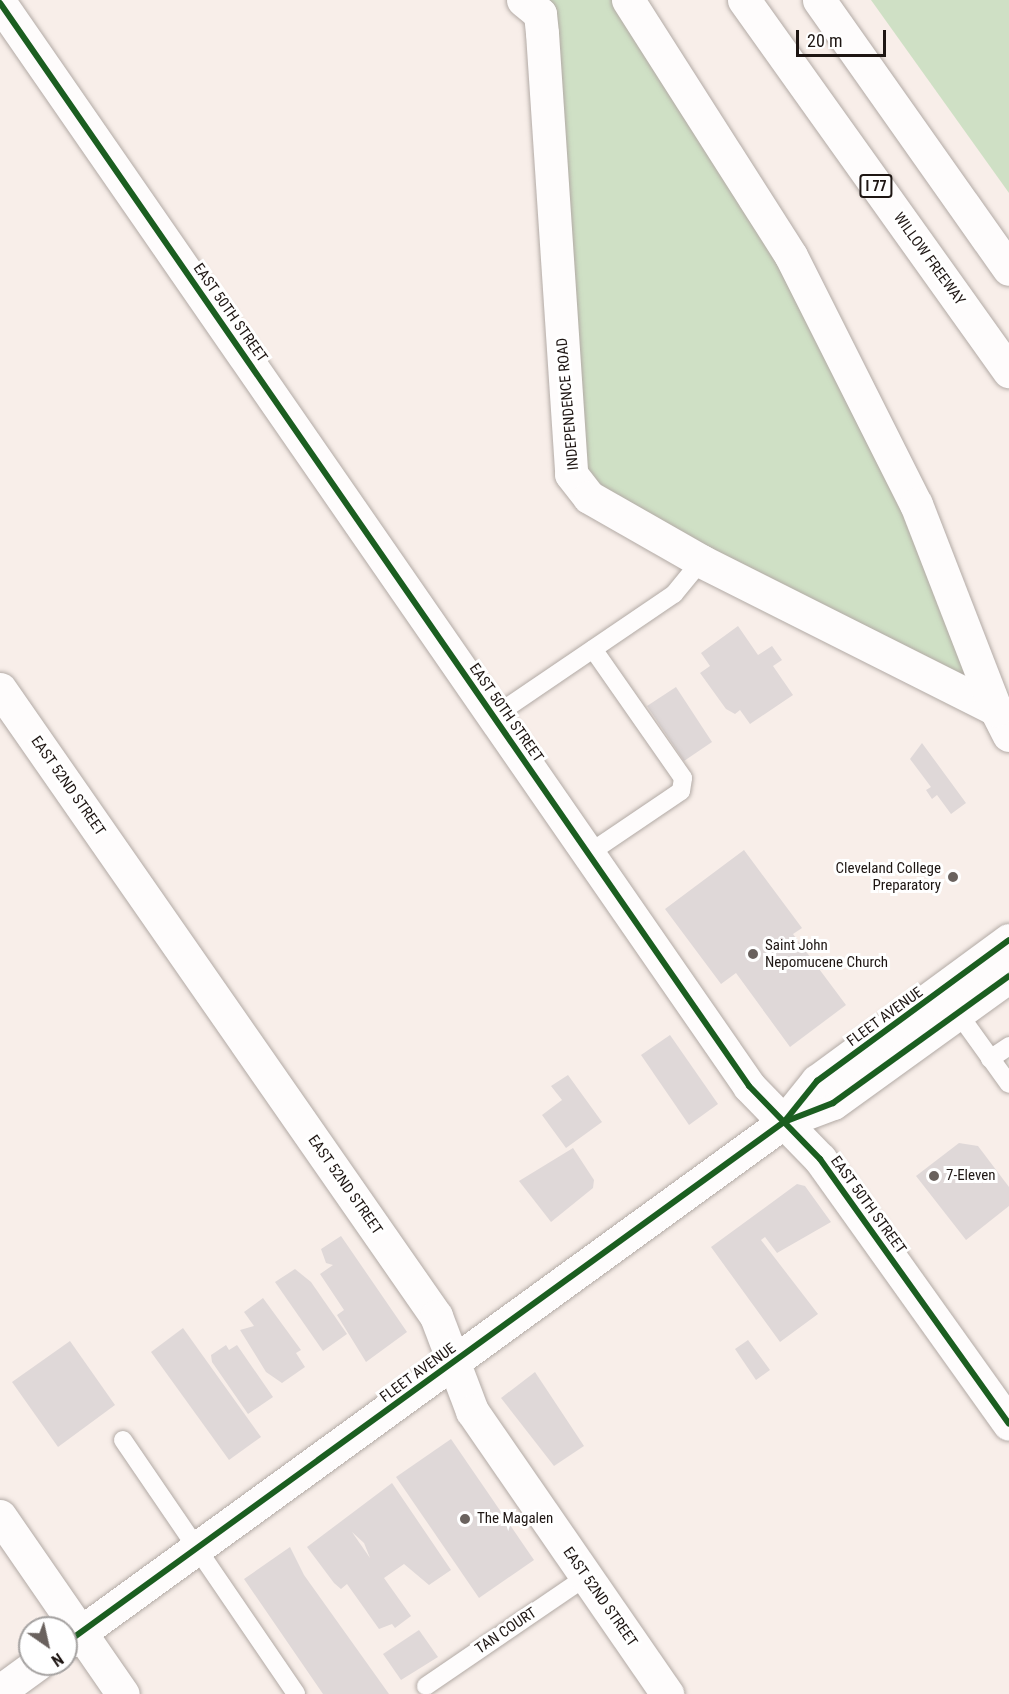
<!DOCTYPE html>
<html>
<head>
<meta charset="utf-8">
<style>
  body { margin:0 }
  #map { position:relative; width:1009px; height:1694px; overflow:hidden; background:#f8eee9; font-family:"Roboto Condensed",sans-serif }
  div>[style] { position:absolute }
  .green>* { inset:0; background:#cfe0c5 }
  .building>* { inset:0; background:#dfd8d8 }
  .roads { filter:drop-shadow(0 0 2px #b2aaa5) drop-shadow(0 0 2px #b2aaa5) }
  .service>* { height:18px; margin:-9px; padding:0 9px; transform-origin:9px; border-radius:9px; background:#fefcfc }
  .minor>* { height:33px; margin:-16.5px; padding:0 16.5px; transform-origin:16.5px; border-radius:16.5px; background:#fefcfc }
  .tertiary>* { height:33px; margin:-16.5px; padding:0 16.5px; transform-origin:16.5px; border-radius:16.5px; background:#fefcfc }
  .motorway>* { height:33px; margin:-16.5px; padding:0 16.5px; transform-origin:16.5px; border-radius:16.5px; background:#fefcfc }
  .cycleway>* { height:6px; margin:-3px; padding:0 3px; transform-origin:3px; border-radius:3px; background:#1b5e20 }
  .dots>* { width:16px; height:16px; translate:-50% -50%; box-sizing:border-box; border:3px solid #fff; border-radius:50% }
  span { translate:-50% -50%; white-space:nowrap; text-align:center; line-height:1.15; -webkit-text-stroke:6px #fff; paint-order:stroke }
  .shield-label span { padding:2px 4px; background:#fff; border:2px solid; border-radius:4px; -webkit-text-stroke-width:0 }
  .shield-label { font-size:14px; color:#1e1613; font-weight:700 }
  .street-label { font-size:15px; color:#1e1613 }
  .poi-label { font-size:15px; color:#1e1613 }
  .right { translate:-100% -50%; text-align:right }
  .left { translate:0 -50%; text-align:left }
  .north { position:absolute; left:18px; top:1616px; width:60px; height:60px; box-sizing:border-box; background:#fff; border:2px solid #a5a2a1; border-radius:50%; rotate:146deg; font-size:16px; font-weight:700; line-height:24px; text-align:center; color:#1e1613 }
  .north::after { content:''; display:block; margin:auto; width:21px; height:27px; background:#6a625e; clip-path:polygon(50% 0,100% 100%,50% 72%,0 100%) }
  .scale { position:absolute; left:796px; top:30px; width:90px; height:27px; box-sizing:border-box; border:3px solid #1e1613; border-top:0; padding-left:8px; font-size:18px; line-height:21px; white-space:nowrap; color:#1e1613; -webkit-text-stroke:4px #fff; paint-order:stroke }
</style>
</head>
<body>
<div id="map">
  <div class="green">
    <div style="clip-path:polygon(523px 0,628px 0,791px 256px,996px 710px,589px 497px)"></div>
    <div style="clip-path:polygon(871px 0,1009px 0,1009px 193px)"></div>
  </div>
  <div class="building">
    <div style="clip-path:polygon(738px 626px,758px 655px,772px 646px,782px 660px,773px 666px,793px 695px,750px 724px,740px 710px,735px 714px,726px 709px,700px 673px,710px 666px,701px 653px)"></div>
    <div style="clip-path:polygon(676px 687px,712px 742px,684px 761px,647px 706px)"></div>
    <div style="clip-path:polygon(922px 743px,966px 803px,951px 814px,937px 795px,932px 799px,926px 790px,931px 787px,910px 759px)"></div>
    <div style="clip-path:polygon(744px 850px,802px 928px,793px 934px,846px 1005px,790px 1047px,736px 973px,721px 984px,665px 909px)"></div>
    <div style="clip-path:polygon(670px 1035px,718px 1104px,689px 1125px,641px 1055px)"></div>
    <div style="clip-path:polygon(568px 1075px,602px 1122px,566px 1148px,542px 1115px,562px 1100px,551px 1086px)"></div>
    <div style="clip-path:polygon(959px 1143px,978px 1146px,1009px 1187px,1009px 1206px,966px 1240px,916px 1176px)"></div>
    <div style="clip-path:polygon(573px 1148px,594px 1180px,593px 1188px,551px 1222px,519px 1181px)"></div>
    <div style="clip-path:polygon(797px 1184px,805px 1186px,831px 1222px,777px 1253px,765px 1237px,761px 1240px,818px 1314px,780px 1342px,711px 1247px)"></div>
    <div style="clip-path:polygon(341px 1236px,407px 1332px,366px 1362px,337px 1315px,344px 1310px,320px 1274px,333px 1265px,326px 1263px,321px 1249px)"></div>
    <div style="clip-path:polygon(295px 1269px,311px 1282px,347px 1334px,323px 1351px,275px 1282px)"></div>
    <div style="clip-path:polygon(263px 1298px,301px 1350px,296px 1353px,305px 1367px,282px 1383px,266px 1372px,240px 1330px,254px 1326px,244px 1312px)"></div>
    <div style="clip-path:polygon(183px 1328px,261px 1437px,229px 1460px,151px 1352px)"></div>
    <div style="clip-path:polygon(748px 1340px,770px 1370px,756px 1380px,735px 1349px)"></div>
    <div style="clip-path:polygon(70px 1341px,115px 1405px,58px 1447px,12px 1382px)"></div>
    <div style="clip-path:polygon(226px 1345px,229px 1350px,237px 1345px,273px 1397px,248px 1414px,212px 1362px,211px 1355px)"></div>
    <div style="clip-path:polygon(535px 1372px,584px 1446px,554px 1466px,501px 1398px)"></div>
    <div style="clip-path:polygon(451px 1439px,534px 1560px,479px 1598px,396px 1477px)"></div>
    <div style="clip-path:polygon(evenodd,392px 1483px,451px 1570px,429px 1585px,404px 1564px,384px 1578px,411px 1616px,395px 1628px,392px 1624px,379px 1629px,347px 1584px,341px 1589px,334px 1583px,307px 1547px,392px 1483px,352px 1532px,364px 1543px,370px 1558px,352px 1532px)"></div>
    <div style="clip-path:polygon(290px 1547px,304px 1575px,389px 1694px,323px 1694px,244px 1579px)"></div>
    <div style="clip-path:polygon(419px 1630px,438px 1657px,401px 1680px,383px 1654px)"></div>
  </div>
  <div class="roads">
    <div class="service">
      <div style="left:493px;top:717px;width:219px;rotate:-34.2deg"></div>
      <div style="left:674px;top:594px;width:43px;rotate:-50.7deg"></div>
      <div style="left:588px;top:854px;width:112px;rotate:-34.1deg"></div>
      <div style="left:681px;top:791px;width:13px;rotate:-81deg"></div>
      <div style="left:683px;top:778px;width:157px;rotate:-124.9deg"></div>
      <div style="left:958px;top:1013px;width:87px;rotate:54.3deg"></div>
      <div style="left:990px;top:1059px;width:23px;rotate:-34deg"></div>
      <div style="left:123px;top:1440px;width:307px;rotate:55.7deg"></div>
      <div style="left:426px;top:1686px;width:194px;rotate:-34.3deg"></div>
    </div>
    <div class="minor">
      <div style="left:523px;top:0;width:22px;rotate:39deg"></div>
      <div style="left:540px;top:14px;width:19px;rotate:84deg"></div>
      <div style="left:542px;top:33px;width:442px;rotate:86.2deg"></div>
      <div style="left:571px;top:474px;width:29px;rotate:52deg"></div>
      <div style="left:589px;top:497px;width:129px;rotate:29.7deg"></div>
      <div style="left:701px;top:561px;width:345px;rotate:26.7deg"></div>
      <div style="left:0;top:3px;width:1317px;rotate:55.33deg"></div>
      <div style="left:749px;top:1086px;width:102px;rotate:45.8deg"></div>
      <div style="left:820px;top:1159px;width:325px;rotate:54.5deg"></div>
      <div style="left:0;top:689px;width:764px;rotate:55.19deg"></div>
      <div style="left:436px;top:1316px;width:102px;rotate:69.2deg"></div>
      <div style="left:472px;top:1411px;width:344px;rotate:55.4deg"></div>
      <div style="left:0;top:1516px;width:216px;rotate:55.4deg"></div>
    </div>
    <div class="tertiary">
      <div style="left:996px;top:710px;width:28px;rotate:63deg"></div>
      <div style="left:785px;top:1121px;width:51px;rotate:-20.6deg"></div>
      <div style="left:833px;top:1103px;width:217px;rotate:-35.8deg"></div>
      <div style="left:66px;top:1643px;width:887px;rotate:-35.97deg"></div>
      <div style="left:784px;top:1122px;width:53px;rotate:-51.2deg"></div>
      <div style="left:817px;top:1081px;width:238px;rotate:-36.3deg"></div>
      <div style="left:0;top:1691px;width:46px;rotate:-36.1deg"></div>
    </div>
    <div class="motorway">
      <div style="left:628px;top:0;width:303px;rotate:57.5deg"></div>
      <div style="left:791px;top:256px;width:278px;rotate:63.3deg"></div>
      <div style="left:916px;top:504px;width:221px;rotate:68.8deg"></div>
      <div style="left:744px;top:0;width:456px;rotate:54.5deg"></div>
      <div style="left:819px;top:0;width:329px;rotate:54.8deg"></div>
    </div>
  </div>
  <div class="cycleway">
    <div style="left:0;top:3px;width:1317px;rotate:55.33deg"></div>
    <div style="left:749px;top:1086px;width:102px;rotate:45.8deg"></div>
    <div style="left:820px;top:1159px;width:325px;rotate:54.5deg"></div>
    <div style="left:784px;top:1122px;width:53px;rotate:-21.2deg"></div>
    <div style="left:833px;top:1103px;width:217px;rotate:-35.8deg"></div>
    <div style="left:66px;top:1643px;width:887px;rotate:-35.97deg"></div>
    <div style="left:784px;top:1122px;width:53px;rotate:-51.2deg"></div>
    <div style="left:817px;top:1081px;width:238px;rotate:-36.3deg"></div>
  </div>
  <div class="dots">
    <div style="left:953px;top:877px;background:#6a625e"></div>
    <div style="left:753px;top:954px;background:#6a625e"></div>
    <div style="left:934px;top:1176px;background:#6a625e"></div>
    <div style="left:465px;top:1519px;background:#6a625e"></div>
  </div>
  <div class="shield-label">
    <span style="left:876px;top:186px">I 77</span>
  </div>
  <div class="street-label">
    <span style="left:929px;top:259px;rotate:54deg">WILLOW FREEWAY</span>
    <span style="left:230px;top:313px;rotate:55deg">EAST 50TH STREET</span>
    <span style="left:568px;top:404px;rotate:-95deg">INDEPENDENCE ROAD</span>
    <span style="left:506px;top:713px;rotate:55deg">EAST 50TH STREET</span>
    <span style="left:68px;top:786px;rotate:55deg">EAST 52ND STREET</span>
    <span style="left:885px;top:1017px;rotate:-36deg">FLEET AVENUE</span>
    <span style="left:345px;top:1185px;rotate:55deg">EAST 52ND STREET</span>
    <span style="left:868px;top:1205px;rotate:54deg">EAST 50TH STREET</span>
    <span style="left:418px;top:1373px;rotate:-36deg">FLEET AVENUE</span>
    <span style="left:600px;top:1597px;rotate:55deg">EAST 52ND STREET</span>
    <span style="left:506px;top:1631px;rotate:-34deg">TAN COURT</span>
  </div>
  <div class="poi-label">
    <span class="right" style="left:941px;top:877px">Cleveland College<br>Preparatory</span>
    <span class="left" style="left:765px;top:954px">Saint John<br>Nepomucene Church</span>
    <span class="left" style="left:946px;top:1176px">7-Eleven</span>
    <span class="left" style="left:477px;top:1519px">The Magalen</span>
  </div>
  <div class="north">N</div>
  <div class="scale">20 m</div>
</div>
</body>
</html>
